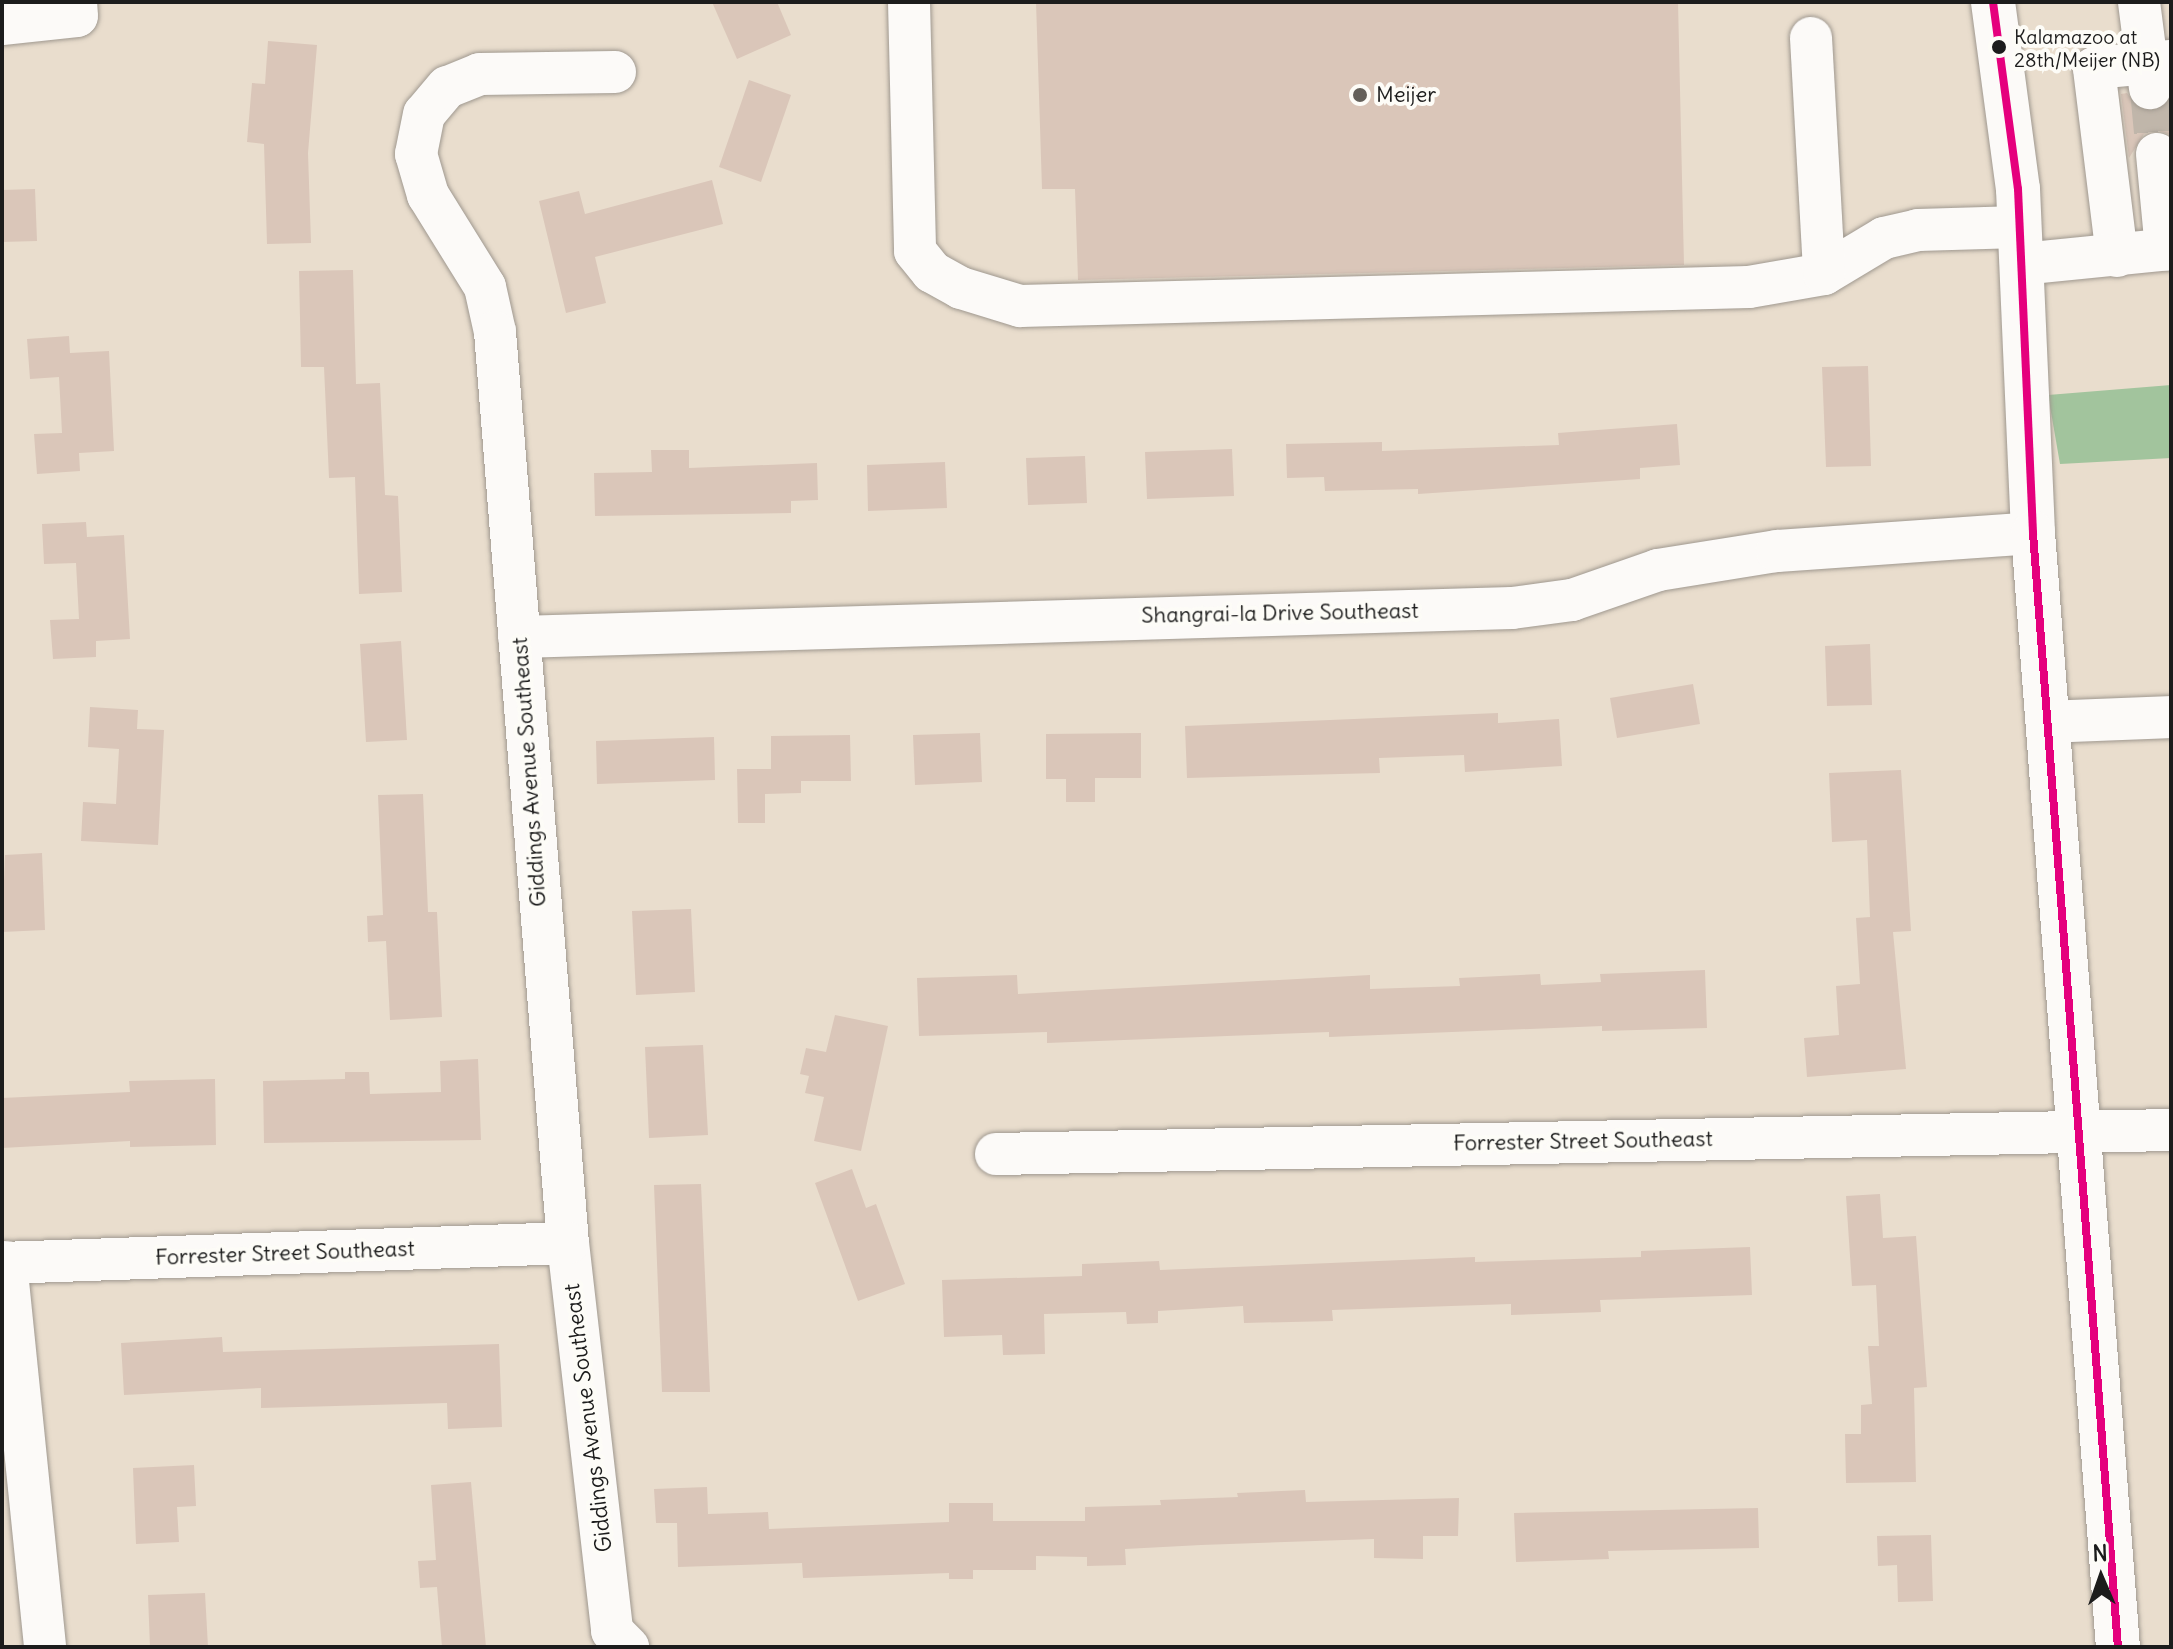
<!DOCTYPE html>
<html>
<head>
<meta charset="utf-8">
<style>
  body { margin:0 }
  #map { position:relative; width:2173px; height:1649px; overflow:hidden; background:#e9ddcd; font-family:Delius,sans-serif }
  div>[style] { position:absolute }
  .forest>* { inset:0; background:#a2c49d }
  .building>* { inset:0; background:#dac6b9 }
  .minor-tunnel>* { height:42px; margin-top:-21px; transform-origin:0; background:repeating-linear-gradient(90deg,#c0b6aa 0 42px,transparent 0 63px) }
  .roads { filter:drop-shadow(0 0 2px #9f988f) drop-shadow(0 0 2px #9f988f) }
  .minor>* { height:42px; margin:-21px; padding:0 21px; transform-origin:21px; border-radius:21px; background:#fcfaf8 }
  .major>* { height:44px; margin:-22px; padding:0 22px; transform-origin:22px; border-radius:22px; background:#fcfaf8 }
  .bus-1>* { height:8px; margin:-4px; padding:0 4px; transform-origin:4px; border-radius:4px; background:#e5007d }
  .dots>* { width:22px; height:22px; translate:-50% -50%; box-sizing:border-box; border:4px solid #fdfcf7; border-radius:50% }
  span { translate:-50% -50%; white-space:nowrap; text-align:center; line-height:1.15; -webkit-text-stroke:8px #fdfcf7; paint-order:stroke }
  .bus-label { font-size:20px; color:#1c1c1c }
  .left { translate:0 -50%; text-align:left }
  .poi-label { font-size:22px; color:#1c1c1c }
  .street-label { font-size:22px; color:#1c1c1c }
  .frame { position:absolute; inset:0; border:4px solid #1c1c1c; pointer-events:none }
  .north { position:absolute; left:2061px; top:1537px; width:80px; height:80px; -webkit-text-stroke:6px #fdfcf7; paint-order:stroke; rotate:358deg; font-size:22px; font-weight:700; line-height:32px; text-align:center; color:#1c1c1c }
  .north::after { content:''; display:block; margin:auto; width:28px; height:36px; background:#1c1c1c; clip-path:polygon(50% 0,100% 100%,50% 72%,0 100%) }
</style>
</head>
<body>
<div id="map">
  <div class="forest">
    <div style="clip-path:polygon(2171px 385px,2171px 458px,2060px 464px,2048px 395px)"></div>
  </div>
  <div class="building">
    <div style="clip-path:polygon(712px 2px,777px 2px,791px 35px,737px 59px)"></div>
    <div style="clip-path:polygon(1036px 2px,1678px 2px,1684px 265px,1078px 280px,1075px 189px,1042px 189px)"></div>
    <div style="clip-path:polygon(268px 41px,317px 45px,308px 153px,311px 243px,267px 244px,264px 144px,247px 142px,252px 83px,265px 84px)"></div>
    <div style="clip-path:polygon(749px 80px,791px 95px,761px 182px,719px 167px)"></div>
    <div style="clip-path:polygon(2127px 93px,2140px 110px,2152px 112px,2171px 99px,2171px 135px,2156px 130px,2144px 134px,2129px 158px,2121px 94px)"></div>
    <div style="clip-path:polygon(712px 180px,723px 224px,595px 257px,606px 303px,566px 313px,539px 201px,579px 191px,585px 214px)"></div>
    <div style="clip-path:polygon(35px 189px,37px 241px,2px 242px,2px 190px)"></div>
    <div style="clip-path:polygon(353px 270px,356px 384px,380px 383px,385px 495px,398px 496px,402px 592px,359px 594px,355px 477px,329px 478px,324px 367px,301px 367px,299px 271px)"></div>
    <div style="clip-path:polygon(69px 336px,70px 353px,109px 351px,114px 451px,79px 453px,80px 471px,37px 474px,34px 434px,62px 433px,59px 377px,30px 379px,27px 339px)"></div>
    <div style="clip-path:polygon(1868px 366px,1871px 466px,1826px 467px,1822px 367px)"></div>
    <div style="clip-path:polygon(1677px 424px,1680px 465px,1640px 468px,1640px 479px,1418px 494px,1418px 489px,1325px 491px,1324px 477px,1287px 478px,1286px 444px,1382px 442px,1382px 451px,1559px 445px,1558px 433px)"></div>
    <div style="clip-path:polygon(1232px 449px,1234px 496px,1147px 499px,1145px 452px)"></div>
    <div style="clip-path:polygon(651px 450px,689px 450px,689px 468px,817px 463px,818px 500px,791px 501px,791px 513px,595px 516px,594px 473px,652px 472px)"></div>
    <div style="clip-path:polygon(1085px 456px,1087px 503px,1028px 505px,1026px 458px)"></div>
    <div style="clip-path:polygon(945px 462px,947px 508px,868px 511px,867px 465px)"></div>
    <div style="clip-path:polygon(86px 522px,87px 537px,124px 535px,130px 639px,96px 641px,96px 657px,53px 659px,50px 620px,79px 619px,76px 563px,44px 564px,42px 524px)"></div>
    <div style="clip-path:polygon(401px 641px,407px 740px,366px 742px,360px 644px)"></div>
    <div style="clip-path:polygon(1870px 644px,1872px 705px,1827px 706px,1825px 646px)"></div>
    <div style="clip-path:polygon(1693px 684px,1700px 724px,1617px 738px,1610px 698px)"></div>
    <div style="clip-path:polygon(90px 707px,138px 710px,137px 729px,164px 730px,158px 845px,81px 841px,83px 802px,116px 804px,119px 749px,88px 747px)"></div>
    <div style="clip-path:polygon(1498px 713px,1498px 723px,1559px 719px,1562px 766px,1465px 772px,1464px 755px,1379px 758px,1380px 773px,1187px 778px,1185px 726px)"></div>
    <div style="clip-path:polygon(980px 733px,982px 782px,915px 785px,913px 735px)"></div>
    <div style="clip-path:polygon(1141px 733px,1141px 778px,1095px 778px,1095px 802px,1066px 802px,1066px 779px,1046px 779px,1046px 734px)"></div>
    <div style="clip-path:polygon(850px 735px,851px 781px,801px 781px,801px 793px,765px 794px,765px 823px,738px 823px,737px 769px,771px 769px,771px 736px)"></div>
    <div style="clip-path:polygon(714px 737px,715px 780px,597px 784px,596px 741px)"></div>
    <div style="clip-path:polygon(1901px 770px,1911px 931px,1893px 932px,1906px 1069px,1807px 1077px,1804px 1038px,1839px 1035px,1836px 986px,1860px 984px,1856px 918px,1870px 917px,1867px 840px,1832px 842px,1829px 773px)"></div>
    <div style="clip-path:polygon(423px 794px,428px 912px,437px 912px,442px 1017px,390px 1020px,386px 941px,368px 942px,367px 916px,383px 915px,378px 795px)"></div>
    <div style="clip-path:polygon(42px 853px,45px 930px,2px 932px,5px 855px)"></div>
    <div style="clip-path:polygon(691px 909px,695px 992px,636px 995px,632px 911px)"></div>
    <div style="clip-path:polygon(1705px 970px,1707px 1028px,1602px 1031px,1602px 1026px,1329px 1037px,1329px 1032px,1047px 1043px,1047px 1032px,919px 1036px,917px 978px,1017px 975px,1018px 994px,1370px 975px,1370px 989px,1460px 986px,1459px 978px,1540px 974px,1541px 985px,1601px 982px,1600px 974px)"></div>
    <div style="clip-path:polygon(835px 1015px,888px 1026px,861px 1151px,814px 1141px,824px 1097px,805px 1093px,809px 1076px,800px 1074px,806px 1048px,826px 1052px)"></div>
    <div style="clip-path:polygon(703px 1045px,708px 1135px,649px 1138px,645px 1047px)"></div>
    <div style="clip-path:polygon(478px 1059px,481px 1140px,264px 1143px,263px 1081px,345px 1079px,345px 1072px,369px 1072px,370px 1094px,441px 1092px,440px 1061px)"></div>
    <div style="clip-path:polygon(215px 1079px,216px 1145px,130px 1147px,130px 1141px,2px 1148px,2px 1098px,130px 1092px,129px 1081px)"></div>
    <div style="clip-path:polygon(852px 1169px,866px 1208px,876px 1204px,905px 1284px,858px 1301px,815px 1183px)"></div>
    <div style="clip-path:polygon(701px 1184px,710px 1392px,662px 1392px,654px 1185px)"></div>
    <div style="clip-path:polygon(1880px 1194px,1883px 1238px,1916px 1236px,1927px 1387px,1914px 1388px,1916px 1482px,1846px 1483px,1845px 1434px,1861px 1434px,1861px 1405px,1872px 1404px,1868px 1346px,1879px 1346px,1876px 1285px,1852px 1286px,1846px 1196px)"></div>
    <div style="clip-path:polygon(1750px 1247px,1752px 1295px,1600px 1300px,1601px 1312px,1511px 1315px,1511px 1304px,1332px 1310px,1333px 1321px,1244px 1323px,1243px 1306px,1158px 1311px,1158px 1323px,1127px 1324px,1126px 1312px,1044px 1314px,1045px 1354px,1003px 1355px,1002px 1335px,944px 1337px,942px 1280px,1082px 1276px,1082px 1264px,1159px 1261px,1160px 1270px,1475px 1257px,1475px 1262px,1641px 1257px,1641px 1251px)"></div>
    <div style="clip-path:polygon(222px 1337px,223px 1352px,499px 1344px,502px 1427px,448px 1429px,447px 1403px,261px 1408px,261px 1388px,124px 1395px,121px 1343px)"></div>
    <div style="clip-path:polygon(194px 1465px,196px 1506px,177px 1507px,179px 1542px,136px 1544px,133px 1468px)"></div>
    <div style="clip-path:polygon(471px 1482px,486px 1647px,442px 1647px,437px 1587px,420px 1588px,418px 1561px,436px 1560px,431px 1485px)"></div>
    <div style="clip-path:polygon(707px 1487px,708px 1514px,768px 1512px,769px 1529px,949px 1522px,949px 1503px,993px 1503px,993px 1521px,1085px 1521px,1085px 1507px,1161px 1505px,1160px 1500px,1238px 1497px,1237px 1493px,1305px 1490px,1306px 1502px,1459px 1498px,1458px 1536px,1423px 1536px,1423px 1559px,1374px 1558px,1374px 1539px,1201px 1545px,1125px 1549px,1126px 1565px,1087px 1566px,1087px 1557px,1036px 1556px,1036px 1570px,973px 1570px,973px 1579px,949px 1579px,949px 1573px,803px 1578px,802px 1563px,678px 1567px,677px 1523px,656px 1523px,654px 1489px)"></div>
    <div style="clip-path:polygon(1758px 1508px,1759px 1548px,1608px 1551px,1609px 1559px,1516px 1562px,1514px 1513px)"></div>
    <div style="clip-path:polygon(1931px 1535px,1933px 1601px,1898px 1602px,1897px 1565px,1878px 1566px,1877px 1536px)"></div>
    <div style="clip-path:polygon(205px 1593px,208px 1647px,150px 1647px,148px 1595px)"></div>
  </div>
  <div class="minor-tunnel">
    <div style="left:2151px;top:90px;width:64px;rotate:84.6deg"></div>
  </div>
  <div class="roads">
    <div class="minor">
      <div style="left:909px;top:2px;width:249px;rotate:88.6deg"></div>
      <div style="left:915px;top:251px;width:27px;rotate:51deg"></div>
      <div style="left:932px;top:272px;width:33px;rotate:29deg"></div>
      <div style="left:961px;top:288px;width:62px;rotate:17deg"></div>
      <div style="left:1020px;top:306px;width:729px;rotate:-1.49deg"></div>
      <div style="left:1749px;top:287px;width:76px;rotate:-9.8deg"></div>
      <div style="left:1824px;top:274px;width:70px;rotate:-31deg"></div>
      <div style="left:1884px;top:238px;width:35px;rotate:-13deg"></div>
      <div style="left:1918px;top:230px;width:101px;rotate:-1.7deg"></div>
      <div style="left:2139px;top:2px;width:87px;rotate:82.7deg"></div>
      <div style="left:2px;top:24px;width:75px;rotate:-6.1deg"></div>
      <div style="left:77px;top:16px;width:14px;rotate:-94deg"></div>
      <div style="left:1811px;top:38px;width:236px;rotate:86.8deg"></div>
      <div style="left:615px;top:72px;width:135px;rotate:179.2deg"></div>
      <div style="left:480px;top:74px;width:35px;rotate:158deg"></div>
      <div style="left:447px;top:87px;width:35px;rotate:130deg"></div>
      <div style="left:424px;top:114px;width:41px;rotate:101.3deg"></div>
      <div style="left:416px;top:154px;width:43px;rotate:73.7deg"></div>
      <div style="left:428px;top:195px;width:108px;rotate:58.2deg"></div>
      <div style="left:485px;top:287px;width:46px;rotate:77.5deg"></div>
      <div style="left:495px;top:332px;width:914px;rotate:85.42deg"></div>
      <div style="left:568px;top:1243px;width:390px;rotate:83.5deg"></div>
      <div style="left:612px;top:1631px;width:23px;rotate:45deg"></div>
      <div style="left:2157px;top:154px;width:96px;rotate:84.6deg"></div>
      <div style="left:2117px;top:256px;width:189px;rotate:-97deg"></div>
      <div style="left:2094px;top:68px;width:77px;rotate:-5.2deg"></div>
      <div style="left:2021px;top:264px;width:151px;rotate:-5.7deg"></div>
      <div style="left:519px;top:637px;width:993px;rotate:-1.67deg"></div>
      <div style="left:1512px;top:608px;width:61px;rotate:-7.6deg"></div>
      <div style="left:1572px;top:600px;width:91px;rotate:-19.2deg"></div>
      <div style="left:1658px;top:570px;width:121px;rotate:-9.1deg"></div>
      <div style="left:1777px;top:551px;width:257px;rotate:-4deg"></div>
      <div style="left:2047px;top:722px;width:124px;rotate:-2.3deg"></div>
      <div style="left:996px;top:1154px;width:1175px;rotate:-1.17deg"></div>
      <div style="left:6px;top:1262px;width:387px;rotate:84.2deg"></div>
      <div style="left:2px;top:1263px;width:566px;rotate:-2.02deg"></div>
    </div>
    <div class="major">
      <div style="left:1993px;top:2px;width:189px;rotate:82.4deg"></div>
      <div style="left:2018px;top:189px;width:344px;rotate:87.5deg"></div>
      <div style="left:2033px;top:533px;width:1117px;rotate:85.64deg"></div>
    </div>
  </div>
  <div class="bus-1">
    <div style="left:1993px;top:2px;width:189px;rotate:82.4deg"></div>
    <div style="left:2018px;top:189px;width:344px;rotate:87.5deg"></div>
    <div style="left:2033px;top:533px;width:1117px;rotate:85.64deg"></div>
  </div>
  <div class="dots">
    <div style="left:1999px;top:47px;background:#1c1c1c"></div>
    <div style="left:1360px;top:95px;background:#64605a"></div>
  </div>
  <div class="bus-label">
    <span class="left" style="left:2014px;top:48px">Kalamazoo at<br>28th/Meijer (NB)</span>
  </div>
  <div class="poi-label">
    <span class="left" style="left:1376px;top:95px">Meijer</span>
  </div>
  <div class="street-label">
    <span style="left:1280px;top:613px;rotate:-1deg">Shangrai-la Drive Southeast</span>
    <span style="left:529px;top:772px;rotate:-94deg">Giddings Avenue Southeast</span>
    <span style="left:1583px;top:1141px;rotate:-1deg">Forrester Street Southeast</span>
    <span style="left:285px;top:1253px;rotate:-2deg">Forrester Street Southeast</span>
    <span style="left:588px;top:1418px;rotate:-97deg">Giddings Avenue Southeast</span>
  </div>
  <div class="frame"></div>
  <div class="north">N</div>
</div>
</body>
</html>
